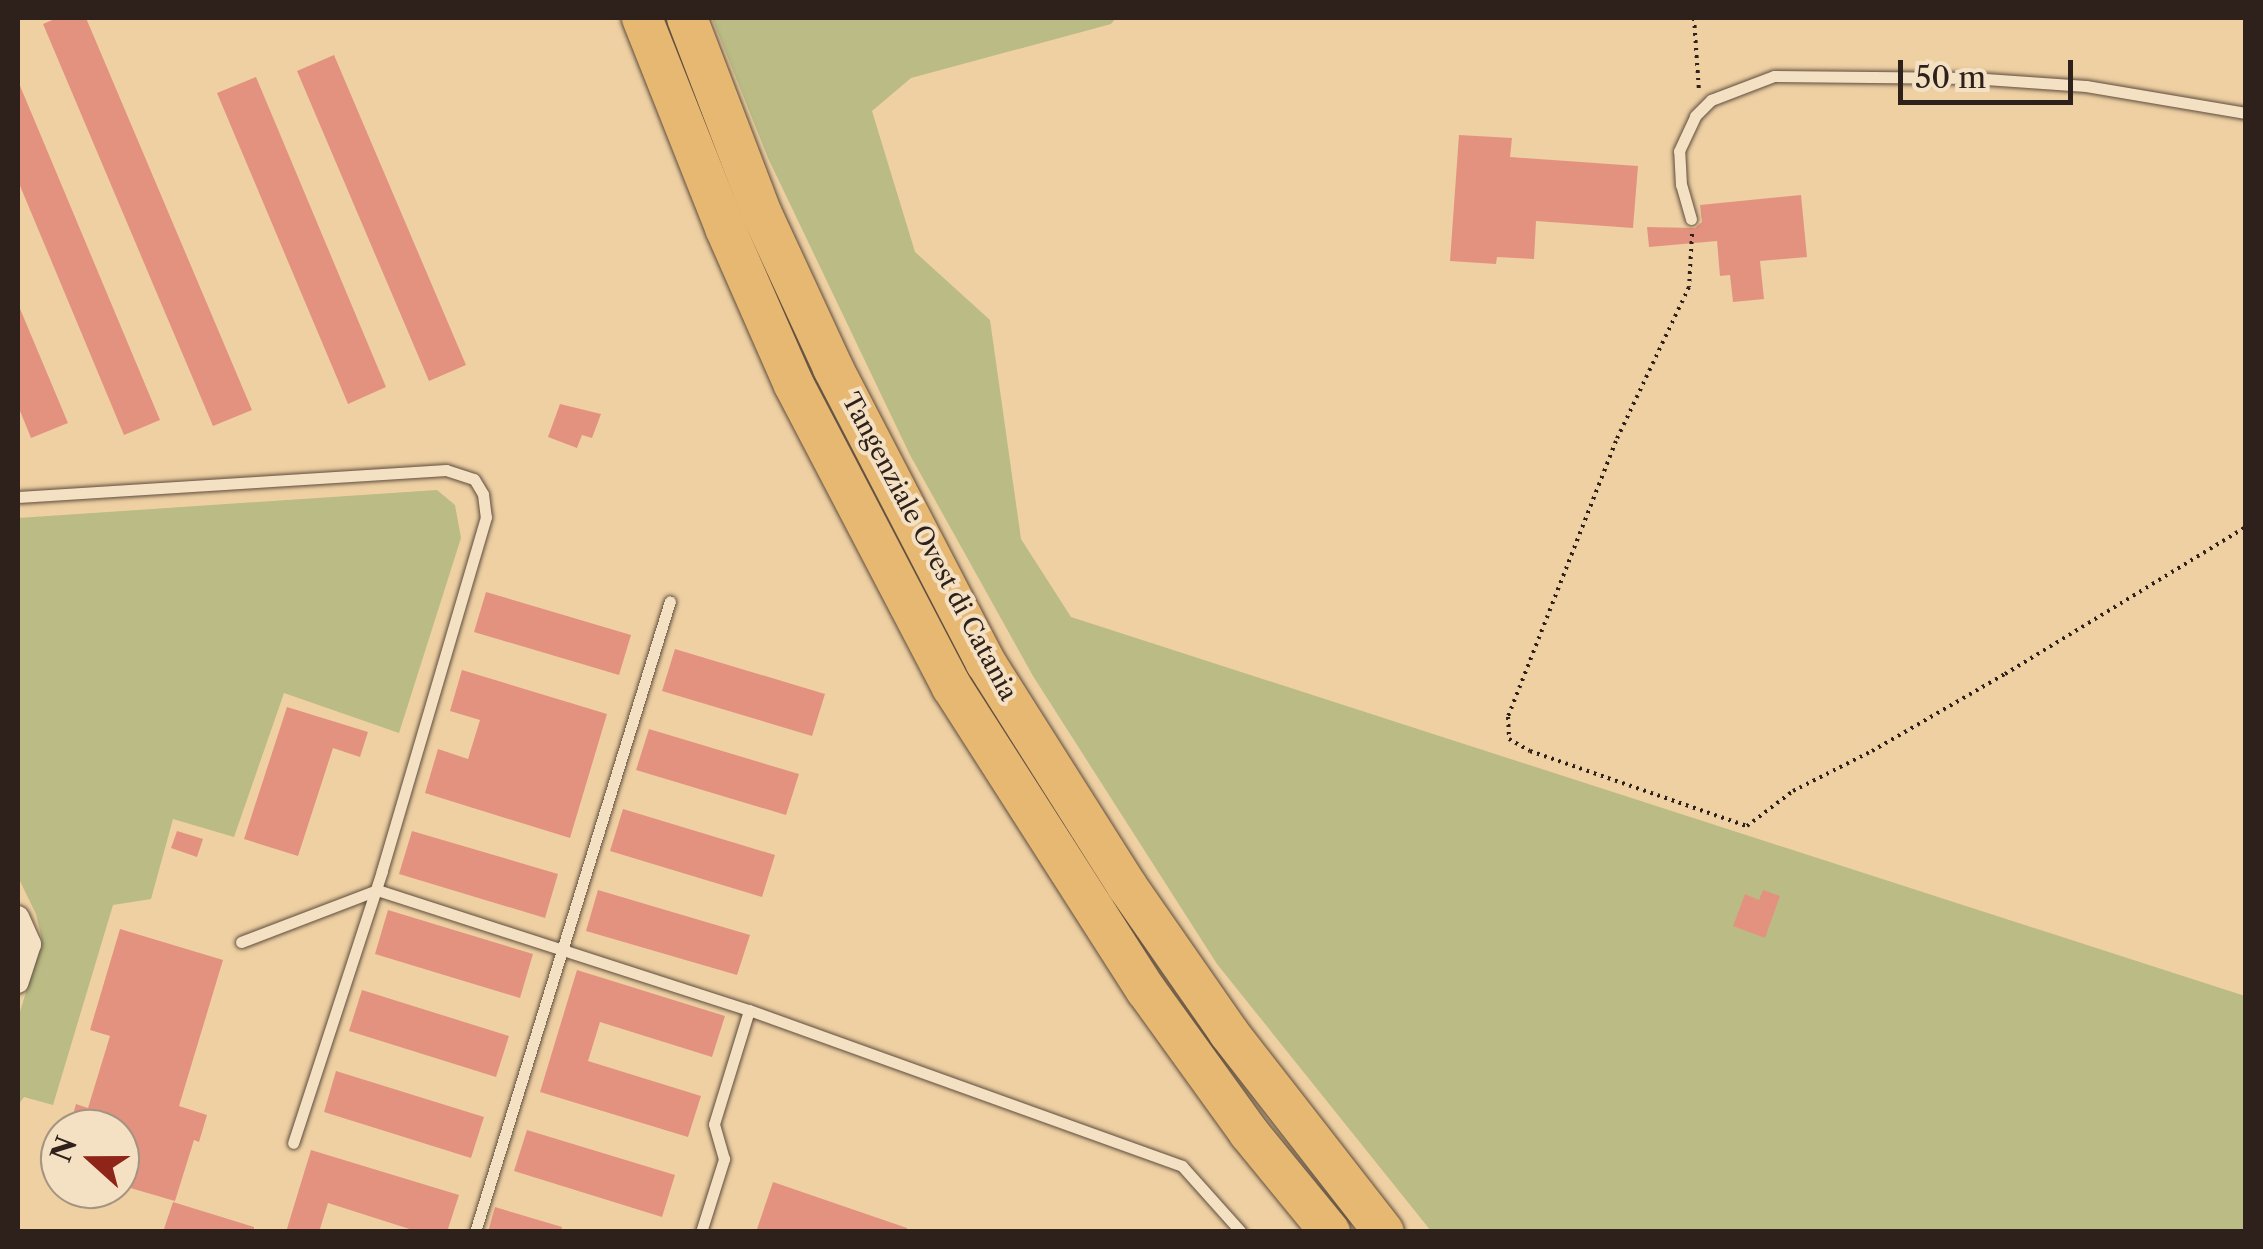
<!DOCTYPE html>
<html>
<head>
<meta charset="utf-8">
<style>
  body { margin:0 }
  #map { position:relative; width:2263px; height:1249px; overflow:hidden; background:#eed0a3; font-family:"Libre Caslon Text",serif }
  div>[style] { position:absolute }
  .green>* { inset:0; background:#babb85 }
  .building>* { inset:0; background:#e49280 }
  .path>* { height:4px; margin-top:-2px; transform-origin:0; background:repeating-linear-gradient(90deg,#2e211b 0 2.5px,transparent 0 7.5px) }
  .roads { filter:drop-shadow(0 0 2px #5e4d3d) drop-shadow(0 0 2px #5e4d3d) }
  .lane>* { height:11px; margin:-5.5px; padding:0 5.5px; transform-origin:5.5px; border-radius:5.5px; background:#f4e0c3 }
  .street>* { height:22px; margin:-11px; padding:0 11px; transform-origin:11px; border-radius:11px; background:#f4e0c3 }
  .highway>* { height:40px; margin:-20px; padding:0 20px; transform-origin:20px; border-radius:20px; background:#e7b872 }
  span { translate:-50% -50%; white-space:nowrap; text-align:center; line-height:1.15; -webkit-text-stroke:8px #f4e0c3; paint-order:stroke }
  .street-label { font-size:25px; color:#2e211b }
  .frame { position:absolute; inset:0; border:20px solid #2e211b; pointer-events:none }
  .north { position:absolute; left:40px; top:1109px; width:100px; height:100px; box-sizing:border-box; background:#f4e0c3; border:2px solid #a59480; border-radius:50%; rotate:291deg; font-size:28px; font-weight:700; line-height:40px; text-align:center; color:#2e211b }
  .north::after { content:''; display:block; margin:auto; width:35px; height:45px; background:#8f2418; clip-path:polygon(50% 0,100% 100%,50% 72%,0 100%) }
  .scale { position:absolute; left:1898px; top:60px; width:175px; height:45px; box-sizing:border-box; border:5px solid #2e211b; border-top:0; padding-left:12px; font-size:30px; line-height:35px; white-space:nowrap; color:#2e211b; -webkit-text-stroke:8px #f4e0c3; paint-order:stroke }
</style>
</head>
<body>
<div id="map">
  <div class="green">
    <div style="clip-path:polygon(712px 18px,1116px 18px,1111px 24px,911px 78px,872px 111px,915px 252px,990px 320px,1021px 539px,1071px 617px,2245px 996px,2245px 1231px,1431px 1231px,1217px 964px,1033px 676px,910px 455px,768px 158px)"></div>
    <div style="clip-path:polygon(437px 490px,455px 505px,461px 538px,399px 733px,284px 693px,234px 837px,173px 819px,151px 899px,113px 905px,53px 1105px,24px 1097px,18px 1105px,18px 1018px,42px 940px,36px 914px,18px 877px,18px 518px)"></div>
  </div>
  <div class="building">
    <div style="clip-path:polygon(57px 18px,86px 18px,252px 410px,213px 426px,43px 24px)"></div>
    <div style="clip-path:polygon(334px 55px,466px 365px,429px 381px,297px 71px)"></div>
    <div style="clip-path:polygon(256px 77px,386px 387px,348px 404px,217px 93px)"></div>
    <div style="clip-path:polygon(18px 81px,160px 420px,124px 435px,18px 181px)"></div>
    <div style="clip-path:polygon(1459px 135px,1512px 138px,1510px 157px,1638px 166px,1633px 228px,1536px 221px,1534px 259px,1497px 257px,1496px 264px,1450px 261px)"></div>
    <div style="clip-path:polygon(1801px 195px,1807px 257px,1760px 261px,1764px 299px,1733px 302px,1730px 275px,1720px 276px,1717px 241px,1649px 247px,1647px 227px,1695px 228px,1702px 222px,1700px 205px)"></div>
    <div style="clip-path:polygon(18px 304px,68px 423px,31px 438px,18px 406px)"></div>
    <div style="clip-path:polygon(560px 404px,601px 414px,592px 438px,582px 435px,577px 448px,548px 437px)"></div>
    <div style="clip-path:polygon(486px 592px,631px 635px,619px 675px,474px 632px)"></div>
    <div style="clip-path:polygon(675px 649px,825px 694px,812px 736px,662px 691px)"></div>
    <div style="clip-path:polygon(462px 670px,607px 714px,570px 838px,425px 793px,438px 749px,468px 759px,480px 720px,450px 711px)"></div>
    <div style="clip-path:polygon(287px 707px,368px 732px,360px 757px,333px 748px,298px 856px,244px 839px)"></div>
    <div style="clip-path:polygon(649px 729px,799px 774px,786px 815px,636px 770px)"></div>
    <div style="clip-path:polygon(623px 809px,775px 855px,762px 897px,610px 851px)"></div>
    <div style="clip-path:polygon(177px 831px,203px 839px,197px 857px,171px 848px)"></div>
    <div style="clip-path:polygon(412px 831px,558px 874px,545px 918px,399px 874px)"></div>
    <div style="clip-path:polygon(598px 890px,750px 935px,737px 975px,586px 931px)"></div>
    <div style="clip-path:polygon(1763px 890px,1780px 896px,1765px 938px,1733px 926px,1745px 894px,1759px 900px)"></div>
    <div style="clip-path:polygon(388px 910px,533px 954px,520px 998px,375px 954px)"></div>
    <div style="clip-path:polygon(120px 929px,223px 960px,179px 1106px,207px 1115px,199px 1142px,194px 1140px,175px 1201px,120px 1185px,120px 1129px,69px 1129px,76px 1104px,88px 1108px,110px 1036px,90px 1030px)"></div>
    <div style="clip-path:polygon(577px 970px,725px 1016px,712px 1057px,600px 1022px,588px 1061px,701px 1096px,688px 1137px,540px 1092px)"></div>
    <div style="clip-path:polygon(362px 990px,509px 1036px,496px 1077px,349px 1031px)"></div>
    <div style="clip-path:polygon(336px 1071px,484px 1117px,471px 1158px,324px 1112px)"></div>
    <div style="clip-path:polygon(527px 1130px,675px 1175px,662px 1217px,514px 1171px)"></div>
    <div style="clip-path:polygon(311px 1150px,459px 1195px,447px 1232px,419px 1232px,328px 1203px,319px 1232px,286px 1232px)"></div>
    <div style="clip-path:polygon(773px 1182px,907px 1228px,907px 1232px,756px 1232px)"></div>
    <div style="clip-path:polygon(173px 1202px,254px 1227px,254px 1232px,163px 1232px)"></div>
    <div style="clip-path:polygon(495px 1207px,562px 1227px,561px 1232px,488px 1232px)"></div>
  </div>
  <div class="path">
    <div style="left:1694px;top:18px;width:73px;rotate:86.1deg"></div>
    <div style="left:1692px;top:234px;width:53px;rotate:93.2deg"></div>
    <div style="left:1689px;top:287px;width:170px;rotate:115.4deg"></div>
    <div style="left:1616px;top:441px;width:296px;rotate:111.4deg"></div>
    <div style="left:1508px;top:717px;width:22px;rotate:87deg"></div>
    <div style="left:1509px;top:739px;width:24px;rotate:30deg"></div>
    <div style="left:1530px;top:751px;width:230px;rotate:19.1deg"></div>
    <div style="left:1747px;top:826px;width:58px;rotate:-37.3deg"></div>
    <div style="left:1793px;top:791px;width:89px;rotate:-26.9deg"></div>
    <div style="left:1872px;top:751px;width:154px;rotate:-30.1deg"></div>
    <div style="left:2005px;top:674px;width:282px;rotate:-31.4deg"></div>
  </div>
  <div class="roads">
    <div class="lane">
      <div style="left:1691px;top:219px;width:35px;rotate:-106deg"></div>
      <div style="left:1681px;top:185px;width:34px;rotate:-93deg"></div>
      <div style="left:1679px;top:151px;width:38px;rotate:-65deg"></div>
      <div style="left:1695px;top:116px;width:23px;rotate:-45deg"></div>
      <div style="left:1711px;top:100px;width:67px;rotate:-20.9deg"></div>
      <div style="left:1774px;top:76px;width:197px;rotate:0.6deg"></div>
      <div style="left:1971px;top:78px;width:115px;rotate:4deg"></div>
      <div style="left:2086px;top:86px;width:162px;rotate:9.6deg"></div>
      <div style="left:18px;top:497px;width:429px;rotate:-3.6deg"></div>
      <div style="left:446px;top:470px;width:29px;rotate:18deg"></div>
      <div style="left:474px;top:479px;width:17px;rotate:59deg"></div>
      <div style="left:483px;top:494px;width:23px;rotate:83deg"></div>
      <div style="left:486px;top:517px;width:369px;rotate:106.4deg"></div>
      <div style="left:382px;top:871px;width:286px;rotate:108.1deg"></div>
      <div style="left:241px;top:942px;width:146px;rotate:-20.9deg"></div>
      <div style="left:377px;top:890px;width:391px;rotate:17.9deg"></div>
      <div style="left:749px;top:1010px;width:460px;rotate:19.8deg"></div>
      <div style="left:1182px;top:1166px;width:89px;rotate:48.2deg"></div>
      <div style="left:475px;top:1232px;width:660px;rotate:-72.83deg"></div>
      <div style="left:701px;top:1232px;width:77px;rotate:-72.5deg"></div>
      <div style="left:724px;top:1159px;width:36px;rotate:-106deg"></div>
      <div style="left:714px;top:1124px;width:119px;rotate:-72.9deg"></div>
    </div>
    <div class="street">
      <div style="left:18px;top:917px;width:30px;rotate:66deg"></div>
      <div style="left:30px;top:944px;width:40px;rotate:108deg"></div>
    </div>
    <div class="highway">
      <div style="left:642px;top:18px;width:226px;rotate:68.4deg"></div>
      <div style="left:725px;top:228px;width:171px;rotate:66.3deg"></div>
      <div style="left:794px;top:385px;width:341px;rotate:62.4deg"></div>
      <div style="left:952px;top:687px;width:360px;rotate:57.4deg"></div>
      <div style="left:1146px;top:990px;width:176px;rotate:54.2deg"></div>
      <div style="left:1249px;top:1133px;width:128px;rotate:50.7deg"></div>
      <div style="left:687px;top:18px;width:210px;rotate:69.1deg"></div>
      <div style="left:762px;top:214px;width:170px;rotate:65.2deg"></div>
      <div style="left:833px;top:368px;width:332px;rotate:62.6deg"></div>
      <div style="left:986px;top:663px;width:264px;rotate:57.7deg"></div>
      <div style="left:1127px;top:886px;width:179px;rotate:55.2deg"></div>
      <div style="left:1229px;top:1033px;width:252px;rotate:52.1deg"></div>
    </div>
  </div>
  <div class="street-label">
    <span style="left:929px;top:547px;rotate:62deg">Tangenziale Ovest di Catania</span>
  </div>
  <div class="frame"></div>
  <div class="north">N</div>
  <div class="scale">50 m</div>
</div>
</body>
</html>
